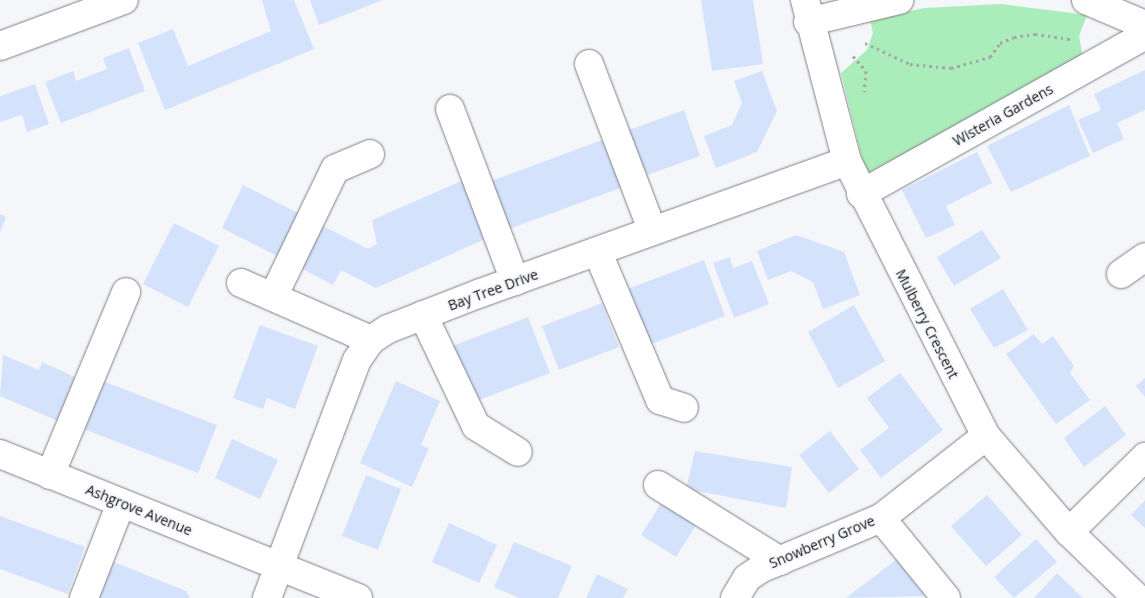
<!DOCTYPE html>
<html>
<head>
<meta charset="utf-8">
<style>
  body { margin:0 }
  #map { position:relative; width:1145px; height:598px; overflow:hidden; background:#f4f6f9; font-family:"Open Sans",sans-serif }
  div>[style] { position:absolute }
  .green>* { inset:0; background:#aaecba }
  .building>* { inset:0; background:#d5e2fc }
  .path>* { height:3px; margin-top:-1.5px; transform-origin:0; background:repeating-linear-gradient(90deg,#a4a6a8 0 2.5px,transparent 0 6.5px) }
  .roads { filter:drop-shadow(0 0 1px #7e7f82) drop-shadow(0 0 1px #7e7f82) }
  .minor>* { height:28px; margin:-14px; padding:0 14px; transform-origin:14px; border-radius:14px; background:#fff }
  span { translate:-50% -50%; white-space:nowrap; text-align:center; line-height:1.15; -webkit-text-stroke:4px #f4f6f9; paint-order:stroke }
  .street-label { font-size:14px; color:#151617 }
</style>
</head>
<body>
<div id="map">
  <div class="green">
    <div style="clip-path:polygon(1001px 4px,1087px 15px,1079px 36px,1083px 58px,866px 174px,841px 73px,867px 50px,873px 33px,870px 19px,925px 8px)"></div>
  </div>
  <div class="building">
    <div style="clip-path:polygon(262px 0,294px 0,314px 49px,165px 110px,138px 43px,173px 29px,188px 66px,271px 31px)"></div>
    <div style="clip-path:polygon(310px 0,383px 0,319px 25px)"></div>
    <div style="clip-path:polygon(701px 0,753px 0,763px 64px,712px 71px)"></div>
    <div style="clip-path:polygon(129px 48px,145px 91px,61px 123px,45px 82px,73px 71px,76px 81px,107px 69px,103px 58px)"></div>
    <div style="clip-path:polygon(1145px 70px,1145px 110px,1117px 123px,1124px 139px,1093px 153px,1078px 120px,1101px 110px,1094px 94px)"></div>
    <div style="clip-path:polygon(762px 71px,777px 111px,757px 152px,716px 168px,704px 136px,732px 125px,742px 103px,734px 81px)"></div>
    <div style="clip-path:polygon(35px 84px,49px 124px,27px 132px,22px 115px,0 122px,0 96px)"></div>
    <div style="clip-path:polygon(1069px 105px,1090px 156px,1011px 192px,987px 146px)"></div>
    <div style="clip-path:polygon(684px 110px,700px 156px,642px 177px,626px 131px)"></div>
    <div style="clip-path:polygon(605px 139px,623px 187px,509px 229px,491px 181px)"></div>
    <div style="clip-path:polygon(977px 152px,992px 183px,946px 206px,955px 225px,926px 238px,902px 190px)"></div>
    <div style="clip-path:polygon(466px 179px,492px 236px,376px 288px,341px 270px,333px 285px,297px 266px,319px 224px,368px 249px,377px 244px,372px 220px)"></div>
    <div style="clip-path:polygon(243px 185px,300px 214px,279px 257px,222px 228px)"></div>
    <div style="clip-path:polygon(0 214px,6px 217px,0 233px)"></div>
    <div style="clip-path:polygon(174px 223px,219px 246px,188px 307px,143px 284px)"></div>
    <div style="clip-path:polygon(982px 230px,1001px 258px,954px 286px,937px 257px)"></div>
    <div style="clip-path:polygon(796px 235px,844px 252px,860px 295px,823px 309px,813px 282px,791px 271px,768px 280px,757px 251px)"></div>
    <div style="clip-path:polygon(730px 257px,733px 268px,752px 261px,769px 304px,734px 318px,713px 263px)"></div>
    <div style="clip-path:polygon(704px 260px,725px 316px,646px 346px,625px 290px)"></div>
    <div style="clip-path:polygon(1003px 289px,1028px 330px,994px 348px,970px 309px)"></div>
    <div style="clip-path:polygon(602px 303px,619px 347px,559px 370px,542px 326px)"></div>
    <div style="clip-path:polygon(854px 305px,885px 361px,838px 388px,808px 332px)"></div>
    <div style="clip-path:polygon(528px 317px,550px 373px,471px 403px,450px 347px)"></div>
    <div style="clip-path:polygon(260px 325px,318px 346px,295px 409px,267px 398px,263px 409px,233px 398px)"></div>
    <div style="clip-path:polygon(1034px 334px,1042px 344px,1053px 336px,1074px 366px,1070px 373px,1090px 400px,1056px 424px,1006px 354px)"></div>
    <div style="clip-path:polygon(3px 355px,39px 370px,42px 362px,77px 378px,58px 421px,0 396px)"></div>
    <div style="clip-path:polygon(900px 373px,943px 430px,881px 478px,860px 450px,889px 428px,867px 398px)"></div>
    <div style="clip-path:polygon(1145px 378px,1145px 397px,1136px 386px)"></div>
    <div style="clip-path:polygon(100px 380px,217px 425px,198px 473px,81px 428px)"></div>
    <div style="clip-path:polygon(396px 381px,440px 401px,421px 445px,429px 448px,412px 487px,360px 463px)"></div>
    <div style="clip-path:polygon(1105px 406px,1126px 435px,1084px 467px,1064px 438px)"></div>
    <div style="clip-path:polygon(830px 431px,859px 469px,829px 493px,799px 455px)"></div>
    <div style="clip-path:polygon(232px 439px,278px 460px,260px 499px,215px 478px)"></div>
    <div style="clip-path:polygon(695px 451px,792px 467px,786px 508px,686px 489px)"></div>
    <div style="clip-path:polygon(366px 475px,401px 489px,378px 550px,342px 536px)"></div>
    <div style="clip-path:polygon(987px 495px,1022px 535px,986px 566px,951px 526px)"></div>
    <div style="clip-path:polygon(663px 500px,698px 522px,676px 557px,641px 535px)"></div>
    <div style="clip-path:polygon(1145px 500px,1145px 528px,1131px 515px)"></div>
    <div style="clip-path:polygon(0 516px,85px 547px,68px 594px,0 569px)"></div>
    <div style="clip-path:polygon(449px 523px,497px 545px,479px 583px,432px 562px)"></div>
    <div style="clip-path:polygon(1036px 539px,1057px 562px,1014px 598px,994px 577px)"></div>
    <div style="clip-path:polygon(514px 542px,572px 566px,558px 598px,519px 598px,494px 587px)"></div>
    <div style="clip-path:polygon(897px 559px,925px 596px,846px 598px)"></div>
    <div style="clip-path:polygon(109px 560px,186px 591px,190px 598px,94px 598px)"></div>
    <div style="clip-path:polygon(1057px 573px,1083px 598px,1034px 598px)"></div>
    <div style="clip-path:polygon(597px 574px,628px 589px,623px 598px,586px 598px)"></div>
  </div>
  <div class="path">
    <div style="left:865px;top:43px;width:50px;rotate:25deg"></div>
    <div style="left:910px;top:64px;width:41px;rotate:5.6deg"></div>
    <div style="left:951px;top:68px;width:41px;rotate:-15.8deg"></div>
    <div style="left:990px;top:57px;width:17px;rotate:-54deg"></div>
    <div style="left:1000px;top:43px;width:15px;rotate:-23deg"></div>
    <div style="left:1014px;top:37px;width:21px;rotate:-8deg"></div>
    <div style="left:1035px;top:34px;width:37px;rotate:8deg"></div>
    <div style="left:853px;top:56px;width:20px;rotate:49deg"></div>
    <div style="left:866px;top:71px;width:21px;rotate:95deg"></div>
  </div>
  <div class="roads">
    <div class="minor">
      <div style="left:805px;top:0;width:166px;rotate:75.4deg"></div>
      <div style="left:847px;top:161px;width:308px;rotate:63.2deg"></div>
      <div style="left:986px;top:436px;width:127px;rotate:49.2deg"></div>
      <div style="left:1069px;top:532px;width:95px;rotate:44.1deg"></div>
      <div style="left:1086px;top:0;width:64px;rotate:23deg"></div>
      <div style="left:808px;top:22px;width:94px;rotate:-13.6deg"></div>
      <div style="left:0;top:46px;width:132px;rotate:-20.4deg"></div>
      <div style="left:589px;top:64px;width:178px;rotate:69.2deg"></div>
      <div style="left:450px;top:109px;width:184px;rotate:69.3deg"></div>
      <div style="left:861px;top:194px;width:325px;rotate:-29.2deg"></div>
      <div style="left:598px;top:253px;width:160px;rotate:67.1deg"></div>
      <div style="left:660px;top:400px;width:25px;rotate:18deg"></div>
      <div style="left:1121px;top:274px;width:29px;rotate:-35deg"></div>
      <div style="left:241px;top:283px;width:142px;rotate:23.7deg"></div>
      <div style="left:273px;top:297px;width:142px;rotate:-64.2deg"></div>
      <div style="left:335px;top:169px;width:38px;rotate:-23deg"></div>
      <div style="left:423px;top:315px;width:123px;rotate:64.5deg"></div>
      <div style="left:476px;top:426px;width:49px;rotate:31.8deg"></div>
      <div style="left:0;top:454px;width:386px;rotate:21.9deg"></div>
      <div style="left:50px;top:475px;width:198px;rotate:-67.4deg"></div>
      <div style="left:658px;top:485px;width:144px;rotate:31.9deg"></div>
      <div style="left:881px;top:518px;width:103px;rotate:50.9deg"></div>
      <div style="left:1069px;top:532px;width:107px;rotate:-44.6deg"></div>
      <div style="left:84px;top:598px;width:102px;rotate:-68.7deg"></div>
      <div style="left:267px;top:598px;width:254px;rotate:-69.3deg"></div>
      <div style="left:357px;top:360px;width:24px;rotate:-55deg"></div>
      <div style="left:371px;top:340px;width:20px;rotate:-33deg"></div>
      <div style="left:388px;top:329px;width:97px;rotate:-21.3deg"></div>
      <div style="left:478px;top:294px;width:392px;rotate:-19.8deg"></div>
      <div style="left:735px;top:598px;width:23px;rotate:-59deg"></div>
      <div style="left:747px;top:578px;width:18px;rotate:-34deg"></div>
      <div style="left:762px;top:568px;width:129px;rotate:-22.8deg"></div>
      <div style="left:881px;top:518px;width:133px;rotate:-38deg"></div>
    </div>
  </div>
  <div class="street-label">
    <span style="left:1003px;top:115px;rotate:-29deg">Wisteria Gardens</span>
    <span style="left:493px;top:290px;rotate:-20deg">Bay Tree Drive</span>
    <span style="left:927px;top:324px;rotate:63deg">Mulberry Crescent</span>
    <span style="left:139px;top:510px;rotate:22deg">Ashgrove Avenue</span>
    <span style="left:822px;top:542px;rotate:-23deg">Snowberry Grove</span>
  </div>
</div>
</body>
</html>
